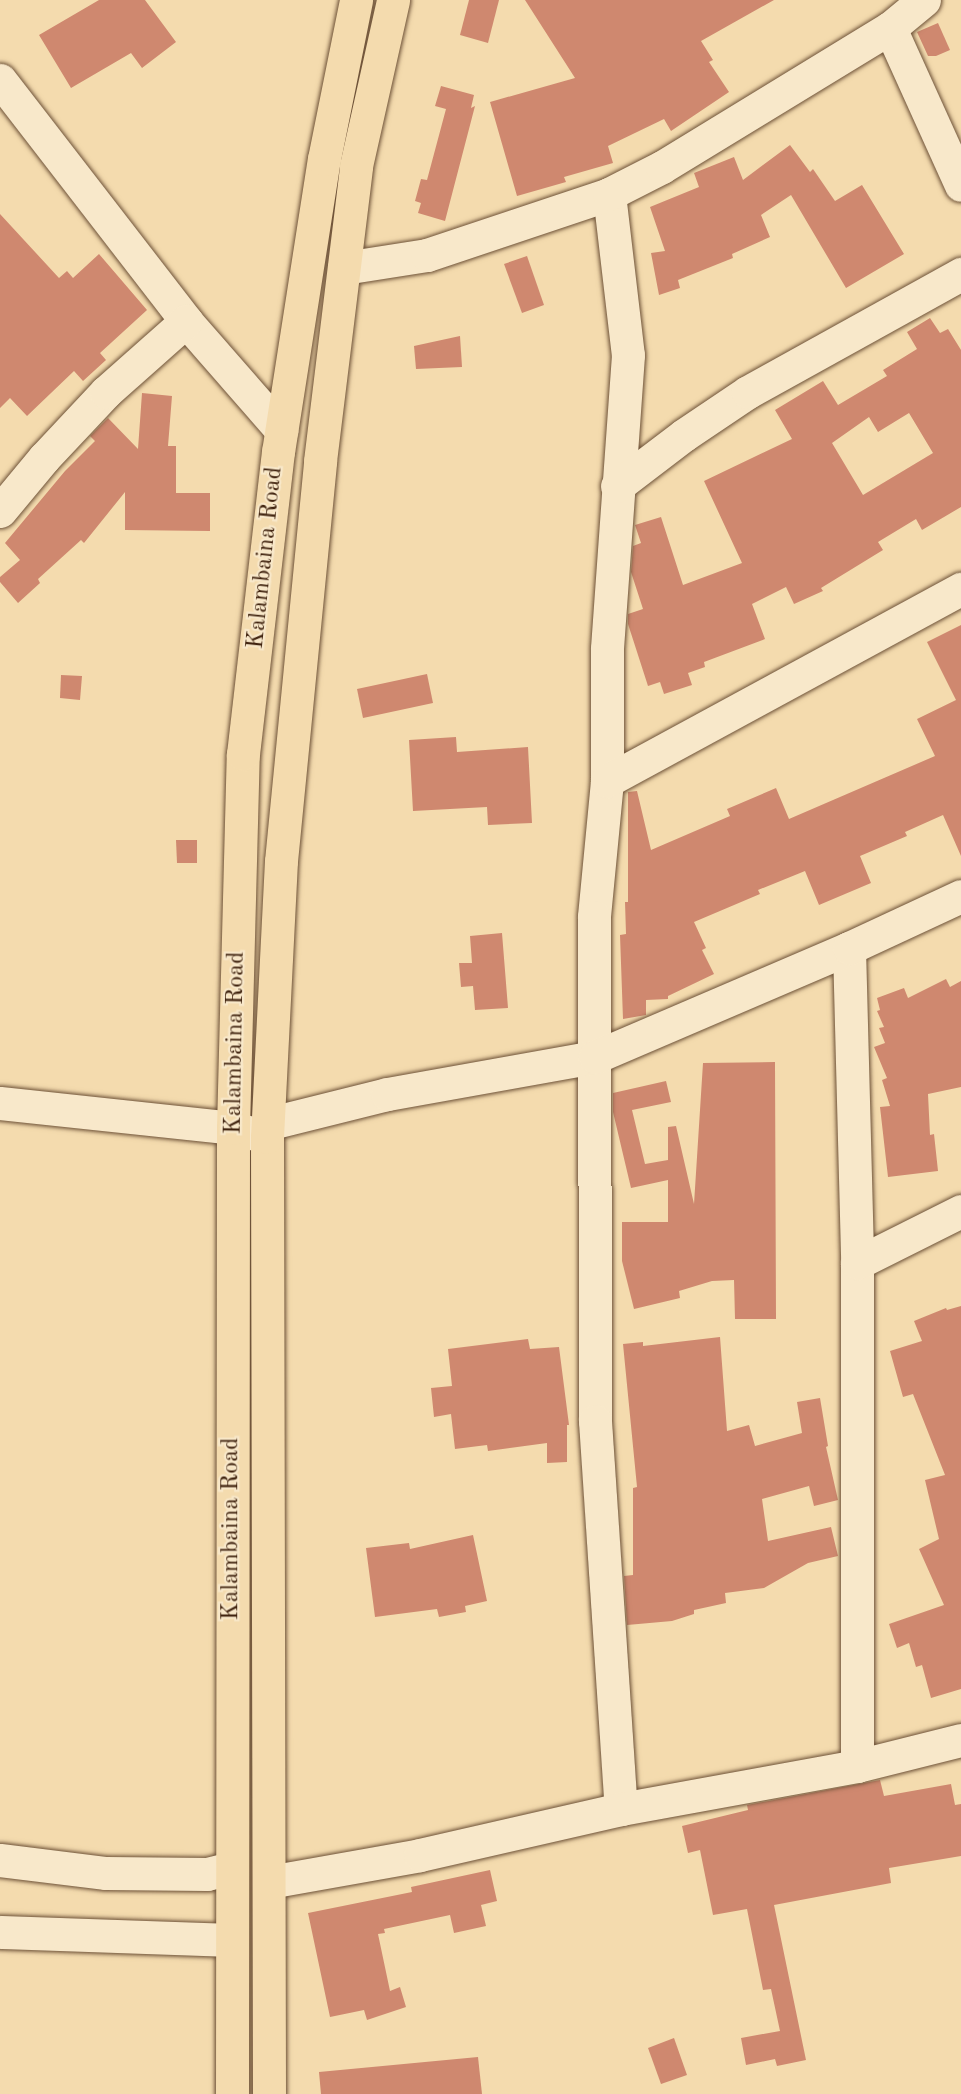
<!DOCTYPE html>
<html>
<head>
<meta charset="utf-8">
<style>
  body { margin:0 }
  #map { position:relative; width:961px; height:2094px; overflow:hidden; background:#f4dbae; font-family:"Old Standard TT",serif }
  div>[style] { position:absolute }
  .building>* { inset:0; background:#cf886f }
  .roads { filter:drop-shadow(0 0 2px #6d5137) drop-shadow(0 0 2px #6d5137) }
  .minor>* { height:33px; margin:-16.5px; padding:0 16.5px; transform-origin:16.5px; border-radius:16.5px; background:#f8e8ca }
  .major>* { height:33px; margin:-16.5px; padding:0 16.5px; transform-origin:16.5px; border-radius:16.5px; background:#f4dbae }
  span { translate:-50% -50%; white-space:nowrap; text-align:center; line-height:1.15; -webkit-text-stroke:4.5px #f8e8ca; paint-order:stroke }
  .street-label { font-size:24px; color:#40230f }
</style>
</head>
<body>
<div id="map">
  <div class="building">
    <div style="clip-path:polygon(99px 0,145px 0,176px 42px,142px 68px,131px 53px,71px 88px,39px 35px)"></div>
    <div style="clip-path:polygon(469px 0,499px 0,488px 43px,460px 35px)"></div>
    <div style="clip-path:polygon(525px 0,774px 0,701px 41px,713px 60px,709px 62px,729px 92px,671px 131px,664px 119px,608px 146px,613px 163px,564px 177px,566px 182px,517px 196px,490px 102px,575px 78px)"></div>
    <div style="clip-path:polygon(938px 23px,950px 50px,936px 56px,928px 56px,917px 32px)"></div>
    <div style="clip-path:polygon(441px 86px,474px 95px,471px 108px,475px 106px,445px 221px,418px 213px,421px 203px,415px 201px,421px 179px,427px 180px,446px 109px,435px 106px)"></div>
    <div style="clip-path:polygon(790px 145px,810px 172px,813px 169px,835px 201px,862px 185px,904px 254px,846px 288px,791px 195px,761px 215px,770px 237px,732px 254px,733px 258px,678px 280px,680px 288px,659px 295px,651px 253px,665px 251px,650px 207px,699px 187px,694px 173px,734px 157px,743px 180px)"></div>
    <div style="clip-path:polygon(0 214px,59px 278px,67px 271px,73px 278px,99px 254px,147px 310px,100px 353px,106px 360px,83px 381px,74px 371px,27px 416px,10px 398px,0 408px)"></div>
    <div style="clip-path:polygon(527px 256px,544px 305px,522px 313px,504px 264px)"></div>
    <div style="clip-path:polygon(evenodd,930px 318px,940px 333px,948px 329px,961px 350px,961px 507px,922px 530px,916px 519px,878px 542px,883px 550px,821px 588px,823px 591px,794px 604px,786px 587px,752px 604px,765px 639px,704px 662px,705px 667px,688px 673px,692px 685px,664px 694px,660px 682px,648px 686px,628px 624px,628px 614px,643px 609px,631px 572px,633px 546px,641px 543px,635px 525px,661px 517px,683px 585px,742px 563px,704px 481px,792px 439px,775px 410px,823px 381px,838px 405px,887px 376px,883px 370px,917px 349px,907px 332px,930px 318px,909px 413px,933px 453px,863px 495px,832px 443px,869px 417px,878px 432px,909px 413px)"></div>
    <div style="clip-path:polygon(460px 336px,462px 367px,416px 369px,414px 346px)"></div>
    <div style="clip-path:polygon(142px 393px,172px 396px,168px 446px,176px 446px,176px 493px,210px 493px,210px 531px,125px 530px,125px 492px,84px 543px,81px 540px,38px 579px,40px 583px,18px 603px,0 582px,0 577px,20px 560px,5px 543px,65px 471px,95px 441px,90px 436px,108px 418px,138px 449px)"></div>
    <div style="clip-path:polygon(961px 625px,961px 856px,943px 815px,905px 832px,907px 836px,860px 856px,871px 883px,819px 905px,805px 871px,758px 890px,760px 894px,694px 922px,706px 948px,702px 950px,714px 974px,668px 996px,668px 999px,646px 1000px,646px 1015px,623px 1019px,620px 935px,626px 934px,625px 902px,628px 902px,628px 792px,637px 791px,651px 850px,730px 816px,727px 809px,776px 788px,789px 819px,935px 756px,917px 719px,956px 700px,927px 642px)"></div>
    <div style="clip-path:polygon(427px 674px,433px 703px,363px 718px,357px 689px)"></div>
    <div style="clip-path:polygon(61px 675px,82px 676px,80px 700px,60px 698px)"></div>
    <div style="clip-path:polygon(456px 737px,457px 752px,528px 747px,532px 823px,488px 825px,487px 807px,413px 811px,409px 740px)"></div>
    <div style="clip-path:polygon(176px 840px,197px 840px,197px 863px,177px 863px)"></div>
    <div style="clip-path:polygon(502px 933px,508px 1008px,475px 1010px,473px 986px,461px 987px,459px 963px,472px 963px,470px 936px)"></div>
    <div style="clip-path:polygon(946px 979px,950px 987px,961px 981px,961px 1087px,928px 1094px,930px 1135px,934px 1134px,938px 1171px,888px 1177px,880px 1107px,890px 1106px,882px 1080px,887px 1078px,874px 1047px,885px 1043px,879px 1028px,884px 1027px,877px 1011px,880px 1010px,877px 998px,904px 988px,908px 998px)"></div>
    <div style="clip-path:polygon(775px 1062px,776px 1319px,735px 1319px,734px 1280px,712px 1281px,679px 1291px,680px 1298px,634px 1309px,622px 1261px,622px 1222px,668px 1222px,668px 1180px,631px 1188px,613px 1112px,613px 1093px,666px 1081px,671px 1102px,632px 1110px,645px 1164px,668px 1160px,668px 1127px,676px 1126px,694px 1204px,703px 1063px)"></div>
    <div style="clip-path:polygon(961px 1306px,961px 1689px,931px 1698px,922px 1665px,916px 1667px,909px 1643px,897px 1648px,889px 1624px,944px 1605px,919px 1549px,939px 1539px,925px 1480px,945px 1475px,913px 1394px,903px 1397px,890px 1351px,922px 1341px,914px 1321px,946px 1308px,947px 1310px)"></div>
    <div style="clip-path:polygon(720px 1337px,727px 1431px,749px 1425px,755px 1446px,802px 1433px,797px 1402px,820px 1398px,828px 1446px,826px 1447px,838px 1500px,814px 1506px,809px 1486px,762px 1499px,768px 1541px,831px 1527px,838px 1556px,808px 1563px,764px 1588px,725px 1593px,726px 1603px,694px 1610px,694px 1614px,672px 1621px,627px 1625px,624px 1576px,633px 1575px,633px 1488px,637px 1487px,623px 1344px,643px 1342px,643px 1346px)"></div>
    <div style="clip-path:polygon(528px 1339px,530px 1349px,559px 1347px,569px 1425px,567px 1425px,567px 1462px,547px 1463px,547px 1443px,488px 1451px,487px 1445px,455px 1449px,451px 1414px,434px 1417px,431px 1388px,452px 1386px,448px 1349px)"></div>
    <div style="clip-path:polygon(473px 1535px,487px 1601px,465px 1606px,466px 1612px,439px 1617px,437px 1609px,375px 1617px,366px 1548px,409px 1543px,410px 1549px)"></div>
    <div style="clip-path:polygon(880px 1780px,884px 1796px,951px 1784px,955px 1805px,961px 1804px,961px 1856px,889px 1868px,891px 1883px,774px 1905px,806px 2060px,777px 2066px,775px 2059px,746px 2065px,741px 2038px,780px 2031px,771px 1989px,763px 1990px,747px 1909px,713px 1915px,700px 1850px,688px 1853px,682px 1826px,748px 1810px,747px 1805px)"></div>
    <div style="clip-path:polygon(490px 1870px,497px 1901px,481px 1905px,486px 1926px,454px 1933px,450px 1915px,384px 1929px,385px 1933px,378px 1934px,390px 1991px,400px 1987px,406px 2007px,367px 2020px,364px 2010px,330px 2017px,308px 1913px,412px 1892px,411px 1887px)"></div>
    <div style="clip-path:polygon(674px 2038px,687px 2075px,661px 2084px,648px 2048px)"></div>
    <div style="clip-path:polygon(478px 2057px,482px 2094px,321px 2094px,319px 2072px)"></div>
  </div>
  <div class="roads">
    <div class="minor">
      <div style="left:890px;top:28px;width:172px;rotate:65.7deg"></div>
      <div style="left:0;top:80px;width:304px;rotate:52.3deg"></div>
      <div style="left:186px;top:321px;width:145px;rotate:48.9deg"></div>
      <div style="left:609px;top:194px;width:162px;rotate:83.3deg"></div>
      <div style="left:628px;top:355px;width:295px;rotate:94.1deg"></div>
      <div style="left:607px;top:649px;width:132px;rotate:90deg"></div>
      <div style="left:607px;top:781px;width:137px;rotate:95.5deg"></div>
      <div style="left:594px;top:917px;width:504px;rotate:89.89deg"></div>
      <div style="left:595px;top:1421px;width:389px;rotate:86.2deg"></div>
      <div style="left:344px;top:268px;width:84px;rotate:-8.9deg"></div>
      <div style="left:427px;top:255px;width:192px;rotate:-18.5deg"></div>
      <div style="left:609px;top:194px;width:59px;rotate:-27deg"></div>
      <div style="left:662px;top:167px;width:267px;rotate:-31.4deg"></div>
      <div style="left:890px;top:28px;width:44px;rotate:-39.5deg"></div>
      <div style="left:617px;top:486px;width:84px;rotate:-37.3deg"></div>
      <div style="left:684px;top:435px;width:77px;rotate:-33.9deg"></div>
      <div style="left:748px;top:392px;width:244px;rotate:-29deg"></div>
      <div style="left:0;top:511px;width:69px;rotate:-50.3deg"></div>
      <div style="left:44px;top:458px;width:91px;rotate:-46.8deg"></div>
      <div style="left:106px;top:392px;width:107px;rotate:-41.6deg"></div>
      <div style="left:607px;top:781px;width:403px;rotate:-28.5deg"></div>
      <div style="left:849px;top:948px;width:315px;rotate:88.5deg"></div>
      <div style="left:857px;top:1263px;width:503px;rotate:90deg"></div>
      <div style="left:0;top:1103px;width:234px;rotate:6.1deg"></div>
      <div style="left:233px;top:1128px;width:28px;rotate:15deg"></div>
      <div style="left:267px;top:1124px;width:124px;rotate:-14deg"></div>
      <div style="left:387px;top:1094px;width:211px;rotate:-10.1deg"></div>
      <div style="left:595px;top:1057px;width:276px;rotate:-23.2deg"></div>
      <div style="left:849px;top:948px;width:123px;rotate:-24.9deg"></div>
      <div style="left:857px;top:1263px;width:116px;rotate:-26.6deg"></div>
      <div style="left:0;top:1860px;width:107px;rotate:7deg"></div>
      <div style="left:106px;top:1873px;width:101px;rotate:0.6deg"></div>
      <div style="left:207px;top:1874px;width:25px;rotate:-14deg"></div>
      <div style="left:269px;top:1882px;width:153px;rotate:-10.1deg"></div>
      <div style="left:420px;top:1855px;width:206px;rotate:-12.9deg"></div>
      <div style="left:621px;top:1809px;width:240px;rotate:-10.3deg"></div>
      <div style="left:857px;top:1766px;width:107px;rotate:-14deg"></div>
      <div style="left:0;top:1932px;width:230px;rotate:2deg"></div>
    </div>
    <div class="major">
      <div style="left:232px;top:2094px;width:966px;rotate:-89.94deg"></div>
      <div style="left:233px;top:1128px;width:374px;rotate:-88.5deg"></div>
      <div style="left:243px;top:754px;width:304px;rotate:-83.4deg"></div>
      <div style="left:278px;top:452px;width:297px;rotate:-81.1deg"></div>
      <div style="left:324px;top:159px;width:162px;rotate:-78.6deg"></div>
      <div style="left:269px;top:2094px;width:957px;rotate:-90.12deg"></div>
      <div style="left:267px;top:1137px;width:276px;rotate:-87.1deg"></div>
      <div style="left:281px;top:861px;width:402px;rotate:-84.4deg"></div>
      <div style="left:320px;top:461px;width:297px;rotate:-83deg"></div>
      <div style="left:356px;top:166px;width:170px;rotate:-77.4deg"></div>
    </div>
  </div>
  <div class="street-label">
    <span style="left:266px;top:558px;rotate:-84deg">Kalambaina Road</span>
    <span style="left:236px;top:1043px;rotate:-89deg">Kalambaina Road</span>
    <span style="left:232px;top:1529px;rotate:-90deg">Kalambaina Road</span>
  </div>
</div>
</body>
</html>
